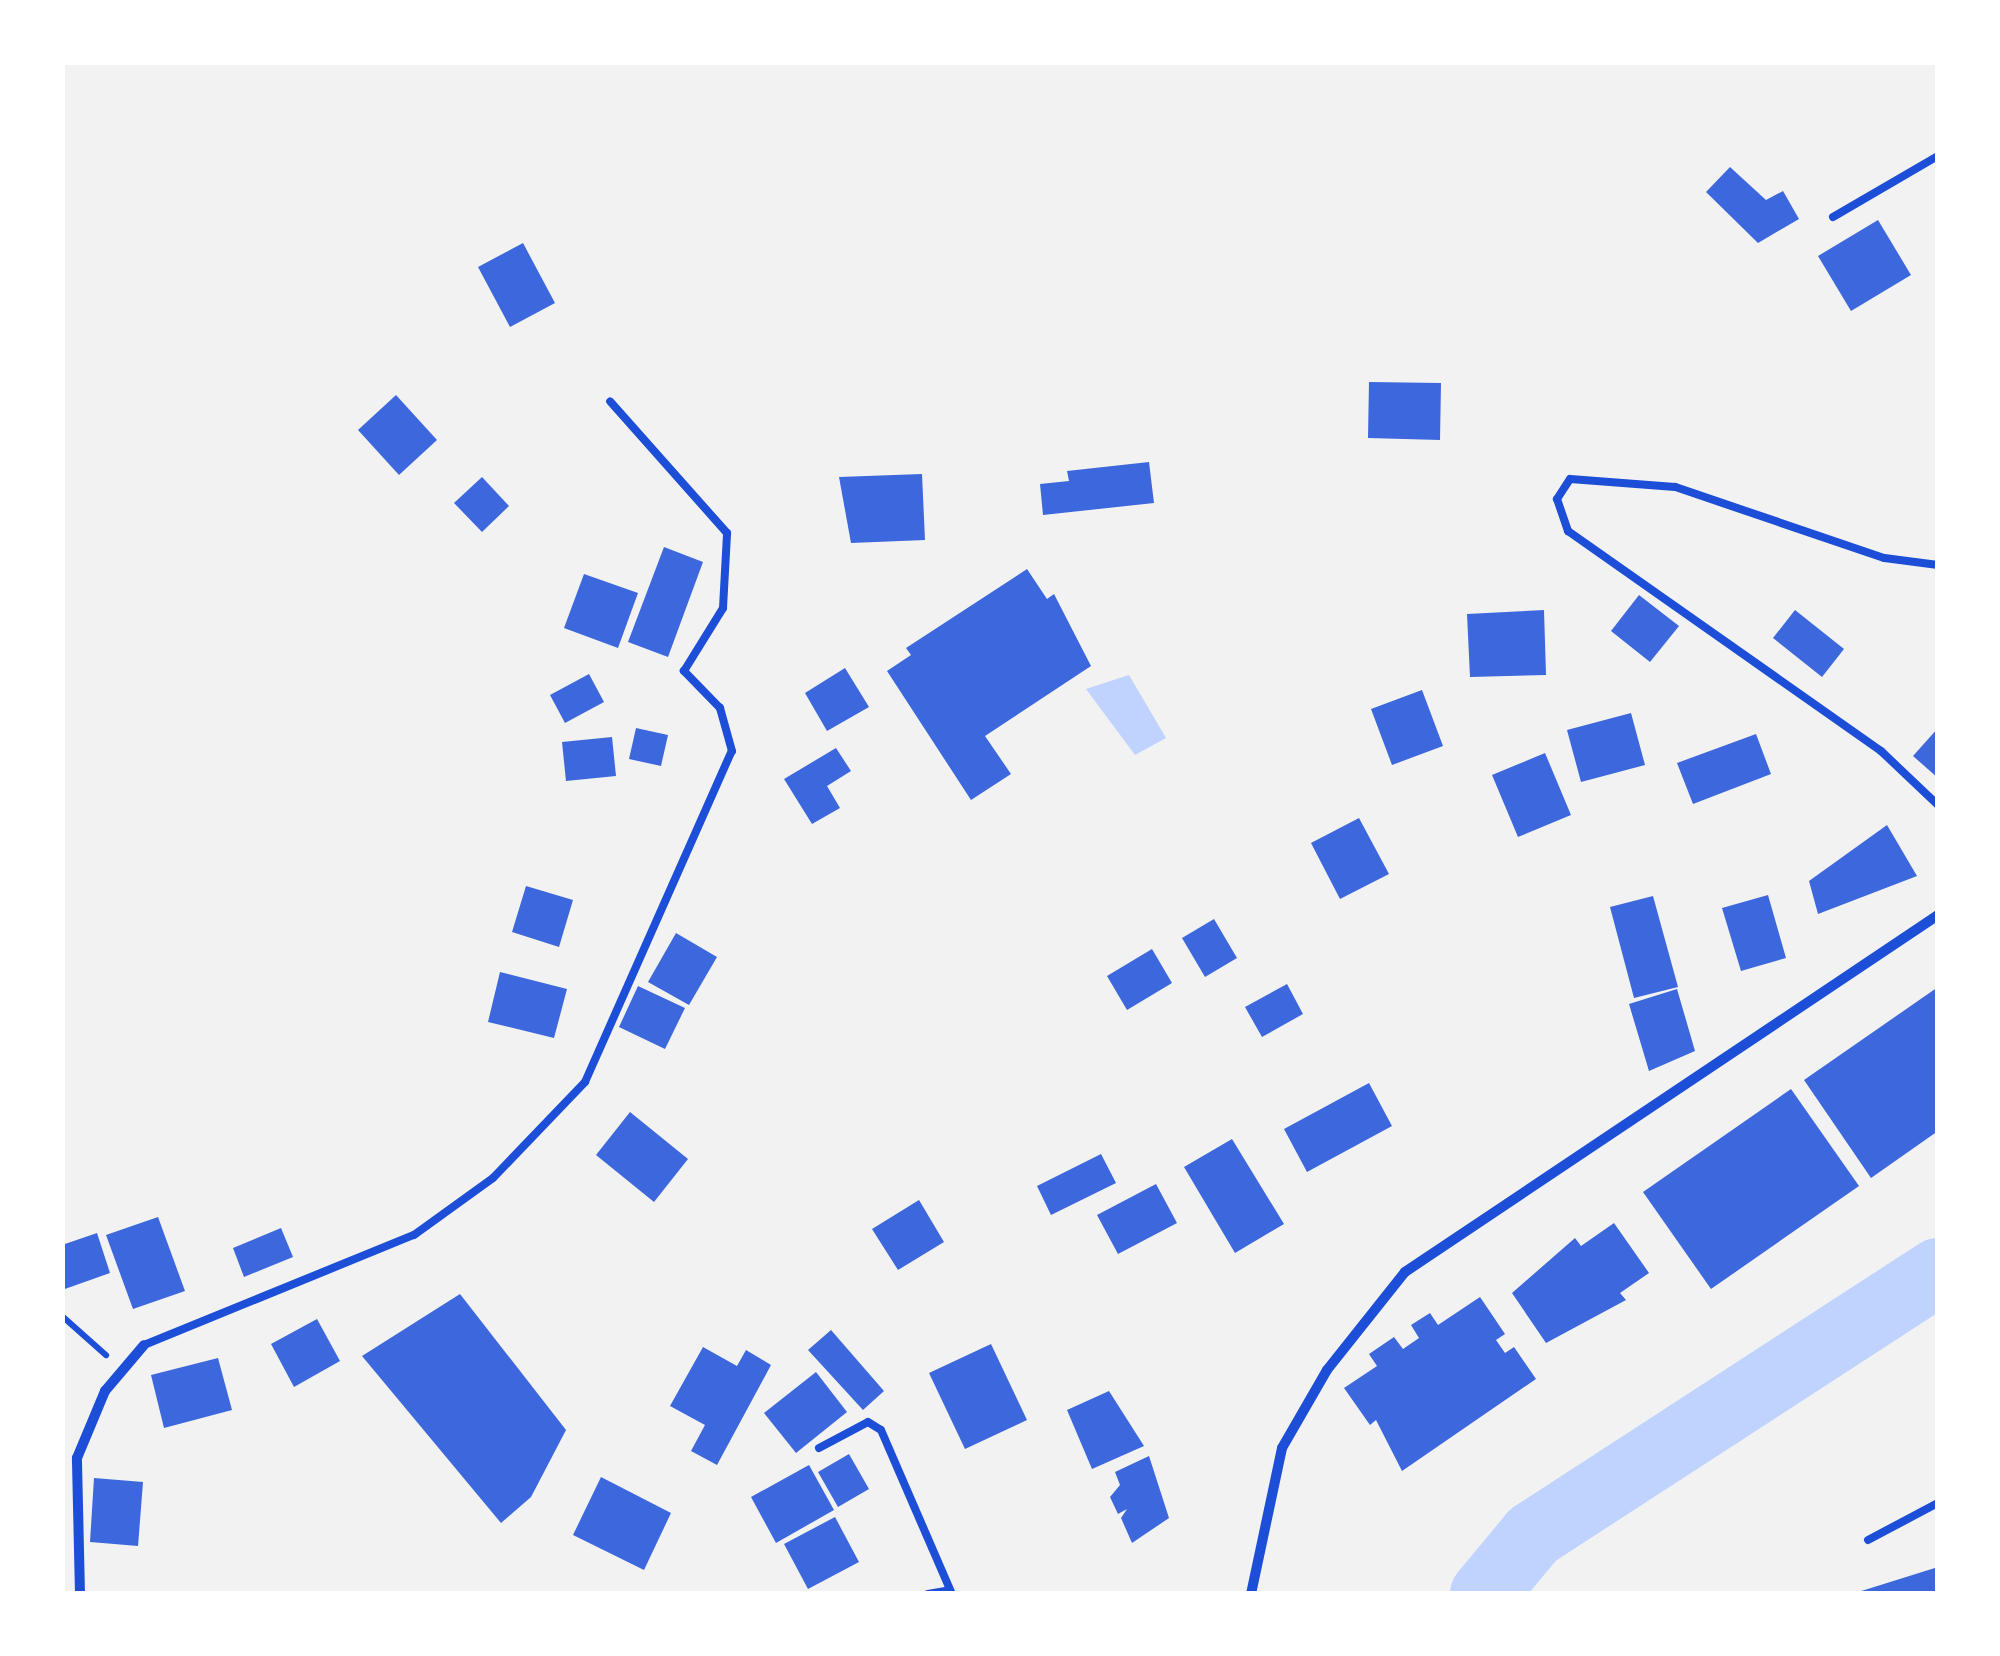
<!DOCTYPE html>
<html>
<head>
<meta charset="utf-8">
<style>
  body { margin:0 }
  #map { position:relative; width:2000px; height:1656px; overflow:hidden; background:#f2f2f2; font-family:"Exo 2",sans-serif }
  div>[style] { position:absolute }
  .water>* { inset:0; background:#bfd3fe }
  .river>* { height:68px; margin:-34px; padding:0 34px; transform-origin:34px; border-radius:34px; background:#bfd3fe }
  .building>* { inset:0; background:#3d67dc }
  .path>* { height:6px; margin:-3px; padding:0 3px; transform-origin:3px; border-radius:3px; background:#1d4ed8 }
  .service>* { height:8px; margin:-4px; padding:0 4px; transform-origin:4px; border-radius:4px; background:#1d4ed8 }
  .minor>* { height:10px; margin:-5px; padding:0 5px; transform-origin:5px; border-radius:5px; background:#1d4ed8 }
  span { translate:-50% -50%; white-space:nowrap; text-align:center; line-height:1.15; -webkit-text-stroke:8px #fff; paint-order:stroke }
  .frame { position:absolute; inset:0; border:65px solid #fff; pointer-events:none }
</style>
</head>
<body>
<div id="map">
  <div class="water">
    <div style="clip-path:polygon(1129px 675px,1166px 738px,1135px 755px,1086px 689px)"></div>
  </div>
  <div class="river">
    <div style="left:1484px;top:1594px;width:77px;rotate:-50.3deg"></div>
    <div style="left:1533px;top:1535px;width:483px;rotate:-33deg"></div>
  </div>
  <div class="building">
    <div style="clip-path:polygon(1730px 167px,1766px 200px,1783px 191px,1799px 219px,1758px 243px,1706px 192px)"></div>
    <div style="clip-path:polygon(1878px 220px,1911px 275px,1851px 311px,1818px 256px)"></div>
    <div style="clip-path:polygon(523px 243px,555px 303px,510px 327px,478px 267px)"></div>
    <div style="clip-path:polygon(1369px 382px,1441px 383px,1440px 440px,1368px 438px)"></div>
    <div style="clip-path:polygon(396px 395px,437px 440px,399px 475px,358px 430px)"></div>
    <div style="clip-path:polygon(1149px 462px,1154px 503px,1043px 515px,1040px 484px,1069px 481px,1067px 471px)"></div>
    <div style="clip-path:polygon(922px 474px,925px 540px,851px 543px,839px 477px)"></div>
    <div style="clip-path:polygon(482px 477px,509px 506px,482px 532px,454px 503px)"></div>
    <div style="clip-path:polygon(664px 547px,703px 562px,668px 657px,628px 642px)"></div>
    <div style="clip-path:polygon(1027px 569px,1047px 599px,1054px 594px,1091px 666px,985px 736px,1011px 774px,971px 800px,887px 671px,911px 655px,906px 648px)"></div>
    <div style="clip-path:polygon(584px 574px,638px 593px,618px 648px,564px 628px)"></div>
    <div style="clip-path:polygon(1639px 595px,1679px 626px,1650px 662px,1611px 631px)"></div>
    <div style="clip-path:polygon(1544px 610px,1546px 675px,1470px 677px,1467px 614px)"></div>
    <div style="clip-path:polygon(1795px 610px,1844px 649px,1822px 677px,1773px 638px)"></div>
    <div style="clip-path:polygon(845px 668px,869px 707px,827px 731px,805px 693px)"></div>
    <div style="clip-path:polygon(589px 674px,604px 702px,565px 723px,550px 695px)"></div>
    <div style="clip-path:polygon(1422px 690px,1443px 746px,1392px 765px,1371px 709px)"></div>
    <div style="clip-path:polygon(1631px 713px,1645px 765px,1581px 782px,1567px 730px)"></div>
    <div style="clip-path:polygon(636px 728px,668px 735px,661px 766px,629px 759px)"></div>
    <div style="clip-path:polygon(1938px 728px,1938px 778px,1913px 756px)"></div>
    <div style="clip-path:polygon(1756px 734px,1771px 774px,1693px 804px,1677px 763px)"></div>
    <div style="clip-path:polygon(612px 737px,616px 776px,566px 781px,562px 742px)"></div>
    <div style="clip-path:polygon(836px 748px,851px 771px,827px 786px,840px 808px,812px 824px,784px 779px)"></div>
    <div style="clip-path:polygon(1545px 753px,1571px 815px,1518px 837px,1492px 775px)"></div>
    <div style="clip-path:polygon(1359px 818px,1389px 874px,1340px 899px,1311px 843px)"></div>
    <div style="clip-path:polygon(1887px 825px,1917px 876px,1818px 914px,1809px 881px)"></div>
    <div style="clip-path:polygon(526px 886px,573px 900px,559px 947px,512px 932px)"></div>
    <div style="clip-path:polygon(1768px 895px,1786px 958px,1741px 971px,1722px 908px)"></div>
    <div style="clip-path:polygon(1653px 896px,1678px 987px,1634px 998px,1610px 907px)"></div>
    <div style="clip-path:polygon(1214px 919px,1237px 958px,1205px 977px,1182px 938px)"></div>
    <div style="clip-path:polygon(676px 933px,717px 957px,689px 1005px,648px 982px)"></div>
    <div style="clip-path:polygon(1152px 949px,1172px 983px,1127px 1010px,1107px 976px)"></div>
    <div style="clip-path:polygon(500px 972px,567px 989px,554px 1038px,488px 1022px)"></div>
    <div style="clip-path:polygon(1287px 984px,1303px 1014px,1262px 1037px,1245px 1007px)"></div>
    <div style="clip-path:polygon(638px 986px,685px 1008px,665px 1049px,619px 1027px)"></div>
    <div style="clip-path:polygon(1938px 987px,1938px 1131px,1871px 1178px,1804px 1080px)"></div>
    <div style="clip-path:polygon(1677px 989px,1695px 1051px,1649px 1071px,1629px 1004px)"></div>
    <div style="clip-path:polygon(1369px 1083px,1392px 1126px,1307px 1172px,1284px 1129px)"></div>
    <div style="clip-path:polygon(1791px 1089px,1859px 1186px,1711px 1289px,1643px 1192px)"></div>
    <div style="clip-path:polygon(630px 1112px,688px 1159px,654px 1202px,596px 1155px)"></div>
    <div style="clip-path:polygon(1232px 1139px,1284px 1224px,1235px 1253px,1184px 1167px)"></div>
    <div style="clip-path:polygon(1101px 1154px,1116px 1183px,1051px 1215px,1037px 1186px)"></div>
    <div style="clip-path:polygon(1156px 1184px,1177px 1223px,1118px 1254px,1097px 1215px)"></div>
    <div style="clip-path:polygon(919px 1200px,944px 1242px,898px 1270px,872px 1229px)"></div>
    <div style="clip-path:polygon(158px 1217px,185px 1291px,133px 1309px,106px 1235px)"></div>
    <div style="clip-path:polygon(1614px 1223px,1649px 1273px,1620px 1293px,1626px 1300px,1546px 1343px,1512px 1293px,1575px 1238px,1581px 1246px)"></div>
    <div style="clip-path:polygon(281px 1228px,293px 1257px,244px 1277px,233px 1248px)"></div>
    <div style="clip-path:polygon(97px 1233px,110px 1273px,62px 1290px,62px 1245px)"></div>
    <div style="clip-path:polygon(460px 1294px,566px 1430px,531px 1497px,501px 1523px,362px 1356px)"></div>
    <div style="clip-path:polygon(1480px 1297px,1505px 1334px,1496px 1340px,1505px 1353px,1514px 1347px,1536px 1379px,1402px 1471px,1376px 1420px,1370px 1425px,1344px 1388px,1377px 1366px,1369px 1354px,1394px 1337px,1403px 1349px,1419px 1338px,1411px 1325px,1430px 1313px,1438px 1325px)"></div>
    <div style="clip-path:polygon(317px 1319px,340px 1361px,294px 1387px,271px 1344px)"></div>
    <div style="clip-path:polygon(831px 1330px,884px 1391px,863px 1410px,808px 1350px)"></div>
    <div style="clip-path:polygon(991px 1344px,1027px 1420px,965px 1449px,929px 1373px)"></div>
    <div style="clip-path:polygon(703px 1347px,737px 1366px,746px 1350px,771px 1365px,717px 1465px,691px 1451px,705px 1425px,670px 1406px)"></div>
    <div style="clip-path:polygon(218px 1358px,232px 1410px,164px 1428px,151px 1375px)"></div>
    <div style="clip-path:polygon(816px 1372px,847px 1412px,796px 1453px,764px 1413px)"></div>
    <div style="clip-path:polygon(1109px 1391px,1144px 1446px,1092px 1469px,1067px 1410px)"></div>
    <div style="clip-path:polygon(849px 1454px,869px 1489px,838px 1507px,818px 1472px)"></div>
    <div style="clip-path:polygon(1149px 1456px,1169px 1518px,1132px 1543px,1121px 1518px,1127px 1509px,1118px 1514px,1110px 1497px,1120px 1485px,1115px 1472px)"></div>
    <div style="clip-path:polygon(809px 1465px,834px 1510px,776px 1543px,751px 1497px)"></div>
    <div style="clip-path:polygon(601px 1477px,671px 1513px,644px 1570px,573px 1535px)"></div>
    <div style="clip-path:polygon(94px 1478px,143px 1482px,138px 1546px,90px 1542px)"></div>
    <div style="clip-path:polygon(835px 1517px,859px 1562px,808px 1589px,784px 1544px)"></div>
    <div style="clip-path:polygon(1938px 1567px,1938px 1594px,1855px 1594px,1855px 1593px)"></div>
  </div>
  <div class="path">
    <div style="left:62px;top:1316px;width:59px;rotate:41.6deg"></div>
  </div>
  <div class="service">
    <div style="left:1833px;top:217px;width:121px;rotate:-30.2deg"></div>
    <div style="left:1938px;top:565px;width:54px;rotate:-172.6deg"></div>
    <div style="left:1884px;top:558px;width:221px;rotate:-161.2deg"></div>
    <div style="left:1675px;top:487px;width:105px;rotate:-175.6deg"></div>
    <div style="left:1570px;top:479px;width:24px;rotate:123deg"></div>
    <div style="left:1557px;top:499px;width:34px;rotate:71deg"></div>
    <div style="left:1568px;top:531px;width:383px;rotate:35.1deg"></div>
    <div style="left:1881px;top:751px;width:79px;rotate:43.5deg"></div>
    <div style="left:144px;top:1345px;width:292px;rotate:-22.2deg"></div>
    <div style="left:414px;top:1235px;width:97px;rotate:-35.8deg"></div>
    <div style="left:493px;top:1178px;width:133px;rotate:-46.2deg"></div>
    <div style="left:585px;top:1082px;width:362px;rotate:-66.1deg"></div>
    <div style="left:732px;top:751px;width:45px;rotate:-105.6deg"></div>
    <div style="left:720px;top:708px;width:52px;rotate:-134.2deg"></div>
    <div style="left:684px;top:671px;width:74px;rotate:-58.2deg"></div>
    <div style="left:723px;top:608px;width:75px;rotate:-86.9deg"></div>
    <div style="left:727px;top:533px;width:176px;rotate:-131.6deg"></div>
    <div style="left:819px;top:1448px;width:55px;rotate:-28deg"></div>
    <div style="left:868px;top:1422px;width:15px;rotate:32deg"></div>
    <div style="left:881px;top:1430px;width:179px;rotate:66.6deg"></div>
    <div style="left:1868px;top:1540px;width:79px;rotate:-27.9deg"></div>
    <div style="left:928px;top:1594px;width:22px;rotate:-10deg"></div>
  </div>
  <div class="minor">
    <div style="left:80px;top:1594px;width:136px;rotate:-91.3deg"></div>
    <div style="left:77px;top:1458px;width:73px;rotate:-67.3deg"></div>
    <div style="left:105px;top:1391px;width:60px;rotate:-49.7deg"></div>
    <div style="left:1251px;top:1594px;width:149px;rotate:-78deg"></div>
    <div style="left:1282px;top:1448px;width:90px;rotate:-60deg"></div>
    <div style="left:1327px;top:1370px;width:125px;rotate:-51.5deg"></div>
    <div style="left:1405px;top:1272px;width:642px;rotate:-33.81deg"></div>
  </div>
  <div class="frame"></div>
</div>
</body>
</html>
